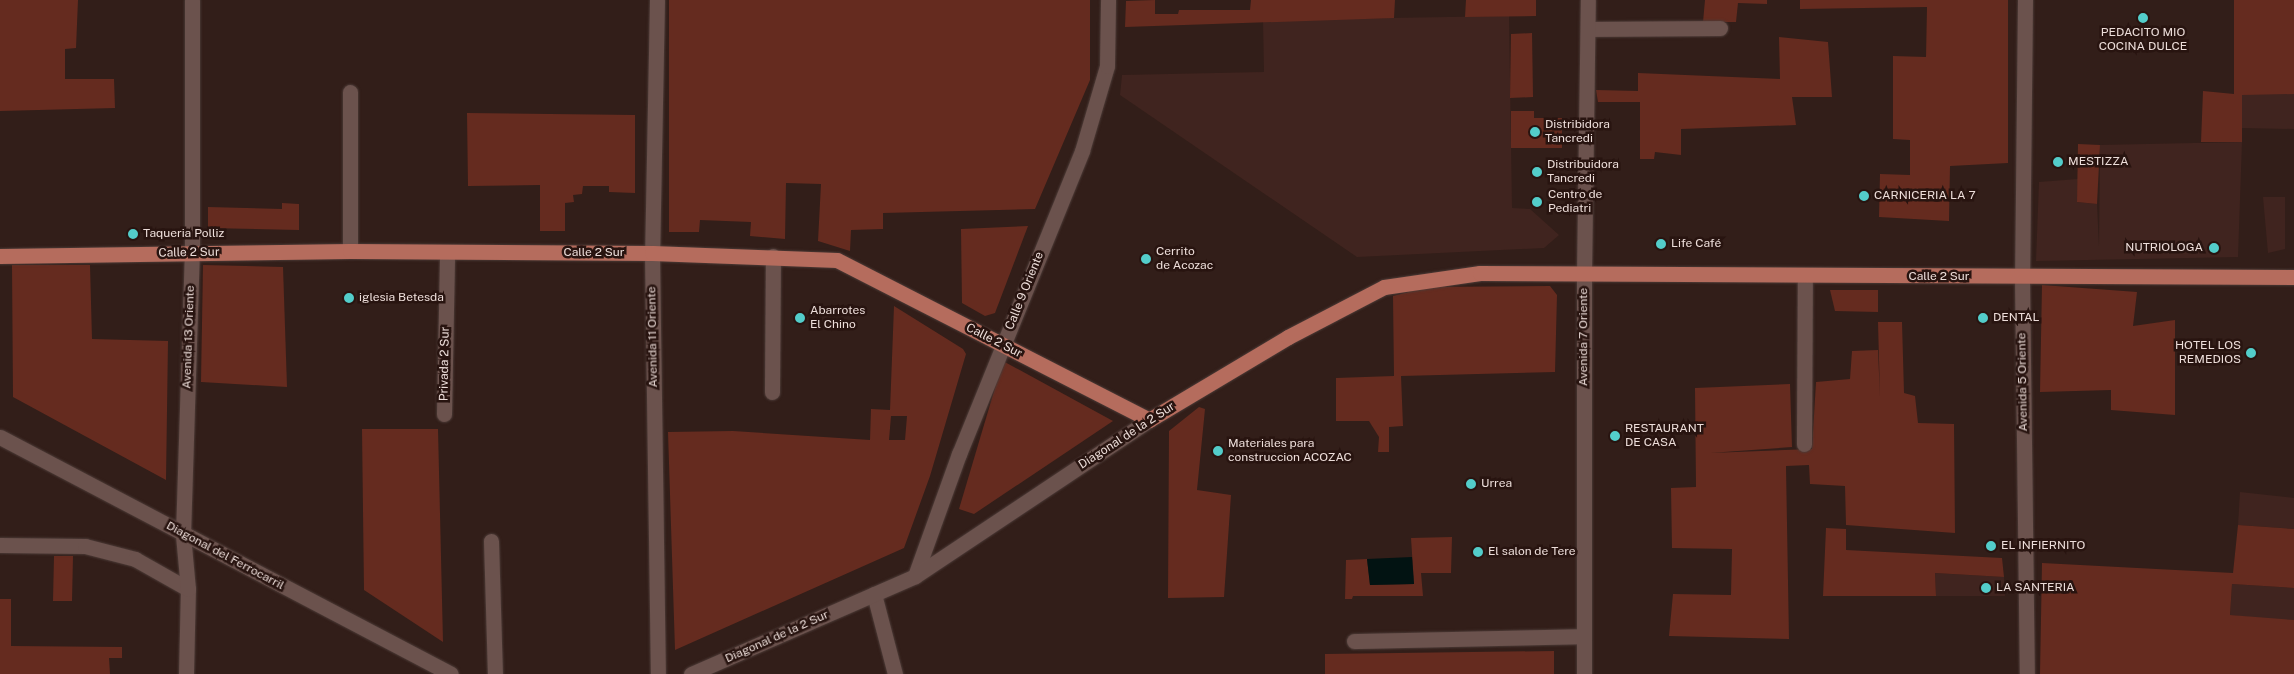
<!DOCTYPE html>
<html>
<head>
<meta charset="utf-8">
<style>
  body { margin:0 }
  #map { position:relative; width:2294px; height:674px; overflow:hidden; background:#321e19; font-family:"Public Sans",sans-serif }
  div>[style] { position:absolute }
  .built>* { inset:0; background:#40241f }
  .green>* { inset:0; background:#652b1f }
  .water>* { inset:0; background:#021312 }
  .roads { filter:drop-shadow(0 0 1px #4c3b37) drop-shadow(0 0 1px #4c3b37) }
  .minor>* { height:15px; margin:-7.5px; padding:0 7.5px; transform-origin:7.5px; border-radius:7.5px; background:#6b524d }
  .major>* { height:15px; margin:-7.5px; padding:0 7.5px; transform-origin:7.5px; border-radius:7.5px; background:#b56c5d }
  .dots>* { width:14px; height:14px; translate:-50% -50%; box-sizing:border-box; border:2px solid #281410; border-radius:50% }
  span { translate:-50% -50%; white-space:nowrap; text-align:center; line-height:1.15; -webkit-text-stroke:5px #281410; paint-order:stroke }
  .poi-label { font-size:12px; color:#eddeda }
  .left { translate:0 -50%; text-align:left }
  .right { translate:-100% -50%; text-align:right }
  .street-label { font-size:12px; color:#eddeda }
</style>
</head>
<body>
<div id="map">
  <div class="built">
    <div style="clip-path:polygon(1509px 16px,1512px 208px,1530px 209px,1559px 235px,1544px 248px,1357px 257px,1120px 95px,1122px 75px,1264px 72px,1263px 20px)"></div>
    <div style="clip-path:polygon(2242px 94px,2294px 94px,2294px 129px,2242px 128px)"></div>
    <div style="clip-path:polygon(2242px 142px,2238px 257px,2036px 261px,2039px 182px,2078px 179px,2077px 202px,2097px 204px,2099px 247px,2100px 145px)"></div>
    <div style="clip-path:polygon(2263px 197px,2285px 197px,2285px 249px,2268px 253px)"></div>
    <div style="clip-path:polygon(2240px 492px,2294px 498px,2294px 529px,2238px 525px)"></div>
    <div style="clip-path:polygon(1935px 573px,2004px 577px,2005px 596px,1936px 596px)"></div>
    <div style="clip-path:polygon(2232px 584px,2294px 588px,2294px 622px,2230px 615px)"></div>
  </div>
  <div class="green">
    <div style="clip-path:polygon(0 0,78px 0,76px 48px,65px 49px,65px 79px,114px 79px,115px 108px,0 111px)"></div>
    <div style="clip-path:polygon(669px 0,1090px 0,1090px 80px,1035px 209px,883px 213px,883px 229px,851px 230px,850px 251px,818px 241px,821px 184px,786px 183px,785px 239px,750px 236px,751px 222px,700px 220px,699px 232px,669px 232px)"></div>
    <div style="clip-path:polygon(1155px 0,1155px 14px,1178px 14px,1179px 10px,1250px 10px,1251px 0,1395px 0,1394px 18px,1125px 27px,1126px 1px)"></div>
    <div style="clip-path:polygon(1466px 0,1536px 0,1536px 16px,1465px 17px)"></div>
    <div style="clip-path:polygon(1705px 0,1767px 0,1767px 4px,1738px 3px,1736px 22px,1703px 22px)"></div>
    <div style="clip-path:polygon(1800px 0,2008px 0,2008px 163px,1950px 166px,1949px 221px,1879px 217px,1880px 174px,1910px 175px,1910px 140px,1893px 139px,1893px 56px,1926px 57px,1927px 7px,1800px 9px)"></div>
    <div style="clip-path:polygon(2234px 0,2294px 0,2294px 94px,2242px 95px,2242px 142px,2201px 142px,2203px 91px,2234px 94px)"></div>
    <div style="clip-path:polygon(1532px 33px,1533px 97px,1510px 98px,1511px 34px)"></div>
    <div style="clip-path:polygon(1779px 37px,1828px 42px,1832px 97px,1792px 97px,1796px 125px,1681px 129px,1681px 155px,1655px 152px,1654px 159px,1640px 159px,1640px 102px,1598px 102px,1596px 90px,1638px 91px,1638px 73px,1780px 79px)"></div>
    <div style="clip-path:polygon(1511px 111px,1534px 111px,1534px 118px,1562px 118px,1562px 148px,1511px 148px)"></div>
    <div style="clip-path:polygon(467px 113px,635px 115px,635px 193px,609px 192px,609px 186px,583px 186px,582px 194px,573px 195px,574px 202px,565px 203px,565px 231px,540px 231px,540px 185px,468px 186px)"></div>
    <div style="clip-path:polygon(2078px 144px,2100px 145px,2097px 204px,2077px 202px)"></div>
    <div style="clip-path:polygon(282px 203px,299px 204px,299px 230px,208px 228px,208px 207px,282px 209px)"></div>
    <div style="clip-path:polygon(1028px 226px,995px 313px,985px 316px,962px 303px,961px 229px)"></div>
    <div style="clip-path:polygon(12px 265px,90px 265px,92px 339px,168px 341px,166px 480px,13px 397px)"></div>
    <div style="clip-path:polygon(203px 265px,283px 267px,287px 387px,201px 382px)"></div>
    <div style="clip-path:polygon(2042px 285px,2137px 292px,2133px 326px,2175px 320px,2175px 415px,2111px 410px,2111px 390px,2040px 392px)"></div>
    <div style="clip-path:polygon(1550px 286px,1557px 295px,1555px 372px,1401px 376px,1403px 426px,1389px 427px,1389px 452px,1378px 452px,1379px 437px,1369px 421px,1336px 421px,1336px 378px,1394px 376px,1393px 296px,1428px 287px)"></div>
    <div style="clip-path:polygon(1830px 290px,1878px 290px,1878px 312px,1835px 311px)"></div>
    <div style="clip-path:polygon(evenodd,894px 306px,963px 349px,966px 354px,930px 476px,904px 548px,675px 650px,668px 432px,733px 431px,870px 440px,871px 409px,890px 410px,894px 306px,891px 416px,907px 416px,905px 440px,889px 440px,891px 416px)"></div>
    <div style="clip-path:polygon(1878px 322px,1902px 322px,1904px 393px,1915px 396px,1918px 423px,1954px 424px,1955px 533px,1846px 525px,1845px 486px,1810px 484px,1809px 465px,1786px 466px,1789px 639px,1669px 636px,1673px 594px,1731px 595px,1732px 549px,1672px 548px,1671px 488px,1696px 487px,1695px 388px,1790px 384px,1792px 447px,1710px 453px,1812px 449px,1816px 382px,1850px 379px,1852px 351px,1878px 350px,1880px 397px)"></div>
    <div style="clip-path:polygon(1003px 361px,1113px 421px,974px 514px,959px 509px)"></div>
    <div style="clip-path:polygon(1199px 407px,1205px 409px,1197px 490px,1231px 495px,1224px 597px,1168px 598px,1169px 431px)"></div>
    <div style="clip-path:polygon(362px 429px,438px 429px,443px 642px,364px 590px)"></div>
    <div style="clip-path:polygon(2238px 525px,2294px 529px,2294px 588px,2232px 584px,2230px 615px,2294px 620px,2294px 674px,2040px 674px,2042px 563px,2233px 573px)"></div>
    <div style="clip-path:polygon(1826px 528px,1846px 529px,1846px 550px,2002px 558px,2004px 577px,1935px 573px,1936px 596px,1823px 596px)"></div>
    <div style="clip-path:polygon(1452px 537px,1451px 573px,1421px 573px,1423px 596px,1353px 596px,1352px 599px,1345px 599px,1346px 560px,1367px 559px,1370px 585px,1414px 584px,1411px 538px)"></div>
    <div style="clip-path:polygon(54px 556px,73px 556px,72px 601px,53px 601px)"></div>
    <div style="clip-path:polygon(0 599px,11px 599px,11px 646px,122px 647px,122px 658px,109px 658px,110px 674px,0 674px)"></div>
    <div style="clip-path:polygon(1554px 651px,1554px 674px,1325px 674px,1325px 654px)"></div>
  </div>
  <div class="water">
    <div style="clip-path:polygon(1412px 557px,1414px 584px,1370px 585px,1367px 559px)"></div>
  </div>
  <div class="roads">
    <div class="minor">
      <div style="left:657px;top:0;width:253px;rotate:91.1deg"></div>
      <div style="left:652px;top:253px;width:421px;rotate:89.2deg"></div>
      <div style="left:2025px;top:0;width:277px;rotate:90.6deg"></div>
      <div style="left:2022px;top:277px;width:397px;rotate:89.3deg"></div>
      <div style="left:1588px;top:29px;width:132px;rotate:-0.4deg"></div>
      <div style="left:350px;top:251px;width:159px;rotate:-90deg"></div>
      <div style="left:772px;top:392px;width:136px;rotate:-89.6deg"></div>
      <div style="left:444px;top:414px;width:160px;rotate:-88.9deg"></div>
      <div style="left:0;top:437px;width:509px;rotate:27.72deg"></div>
      <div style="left:1804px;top:444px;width:167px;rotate:-89.7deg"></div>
      <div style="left:491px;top:541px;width:133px;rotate:88.3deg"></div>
      <div style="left:0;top:545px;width:85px;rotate:0.7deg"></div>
      <div style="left:85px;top:546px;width:52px;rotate:14.6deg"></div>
      <div style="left:135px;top:559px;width:61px;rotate:29.5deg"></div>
      <div style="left:915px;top:576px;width:130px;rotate:-70.2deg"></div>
      <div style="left:959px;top:454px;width:327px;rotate:-67.9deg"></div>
      <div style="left:1082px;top:151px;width:89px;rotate:-73.6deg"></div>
      <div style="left:1107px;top:66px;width:66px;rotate:-89.1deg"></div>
      <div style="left:874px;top:594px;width:83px;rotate:75.3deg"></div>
      <div style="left:1354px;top:641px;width:230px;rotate:-1.2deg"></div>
      <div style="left:186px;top:674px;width:85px;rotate:-88.7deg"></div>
      <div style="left:188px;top:589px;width:54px;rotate:-95.3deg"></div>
      <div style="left:183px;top:535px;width:282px;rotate:-88.2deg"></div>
      <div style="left:192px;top:253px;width:253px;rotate:-90deg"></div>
      <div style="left:691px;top:674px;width:244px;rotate:-23.6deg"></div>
      <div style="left:915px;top:576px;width:281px;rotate:-33.7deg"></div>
      <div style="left:1584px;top:674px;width:399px;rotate:-90deg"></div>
      <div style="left:1584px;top:275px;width:275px;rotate:-89.2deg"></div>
    </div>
    <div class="major">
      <div style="left:0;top:256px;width:350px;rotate:-0.8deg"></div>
      <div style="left:350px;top:251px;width:302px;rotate:0.4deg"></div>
      <div style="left:652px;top:253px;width:185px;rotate:2.2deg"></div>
      <div style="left:837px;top:260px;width:351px;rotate:27.1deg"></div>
      <div style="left:1149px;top:420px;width:162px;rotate:-30.8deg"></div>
      <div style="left:1288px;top:337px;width:108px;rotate:-27.5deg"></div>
      <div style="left:1384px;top:287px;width:97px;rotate:-8.3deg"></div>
      <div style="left:1480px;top:273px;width:814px;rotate:0.28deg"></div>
    </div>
  </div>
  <div class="dots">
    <div style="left:2143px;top:18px;background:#53cdca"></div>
    <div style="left:1535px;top:132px;background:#53cdca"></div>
    <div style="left:2058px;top:162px;background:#53cdca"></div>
    <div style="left:1537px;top:172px;background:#53cdca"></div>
    <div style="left:1864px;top:196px;background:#53cdca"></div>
    <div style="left:1537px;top:202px;background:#53cdca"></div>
    <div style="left:133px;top:234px;background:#53cdca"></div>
    <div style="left:1661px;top:244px;background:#53cdca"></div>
    <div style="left:2214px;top:248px;background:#53cdca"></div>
    <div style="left:1146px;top:259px;background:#53cdca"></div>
    <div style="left:349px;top:298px;background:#53cdca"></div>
    <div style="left:800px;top:318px;background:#53cdca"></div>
    <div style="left:1983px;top:318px;background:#53cdca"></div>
    <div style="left:2251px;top:353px;background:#53cdca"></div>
    <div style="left:1615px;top:436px;background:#53cdca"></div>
    <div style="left:1218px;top:451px;background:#53cdca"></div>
    <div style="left:1471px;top:484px;background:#53cdca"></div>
    <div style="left:1991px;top:546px;background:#53cdca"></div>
    <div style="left:1478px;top:552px;background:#53cdca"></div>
    <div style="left:1986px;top:588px;background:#53cdca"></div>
  </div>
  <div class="poi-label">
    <span style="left:2143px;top:40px">PEDACITO MIO<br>COCINA DULCE</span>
    <span class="left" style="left:1545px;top:132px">Distribidora<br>Tancredi</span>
    <span class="left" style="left:2068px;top:162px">MESTIZZA</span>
    <span class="left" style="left:1547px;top:172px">Distribuidora<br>Tancredi</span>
    <span class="left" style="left:1548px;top:202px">Centro de<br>Pediatri</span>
    <span class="left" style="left:1874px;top:196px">CARNICERIA LA 7</span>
    <span class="left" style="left:143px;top:234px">Taqueria Polliz</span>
    <span class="left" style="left:1671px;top:244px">Life Café</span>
    <span class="right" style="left:2203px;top:248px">NUTRIOLOGA</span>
    <span class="left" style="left:1156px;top:259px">Cerrito<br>de Acozac</span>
    <span class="left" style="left:359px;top:298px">iglesia Betesda</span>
    <span class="left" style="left:810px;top:318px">Abarrotes<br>El Chino</span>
    <span class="left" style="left:1993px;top:318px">DENTAL</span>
    <span class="right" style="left:2241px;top:353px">HOTEL LOS<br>REMEDIOS</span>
    <span class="left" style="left:1625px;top:436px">RESTAURANT<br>DE CASA</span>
    <span class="left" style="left:1228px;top:451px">Materiales para<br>construccion ACOZAC</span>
    <span class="left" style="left:1481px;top:484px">Urrea</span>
    <span class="left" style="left:2001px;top:546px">EL INFIERNITO</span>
    <span class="left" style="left:1488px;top:552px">El salon de Tere</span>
    <span class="left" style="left:1996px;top:588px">LA SANTERIA</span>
  </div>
  <div class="street-label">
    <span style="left:189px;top:253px;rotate:-1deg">Calle 2 Sur</span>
    <span style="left:594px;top:253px">Calle 2 Sur</span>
    <span style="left:1939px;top:277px">Calle 2 Sur</span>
    <span style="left:1025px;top:291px;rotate:-68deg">Calle 9 Oriente</span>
    <span style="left:189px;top:337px;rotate:-88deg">Avenida 13 Oriente</span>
    <span style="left:653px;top:337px;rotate:-91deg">Avenida 11 Oriente</span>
    <span style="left:1584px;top:337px;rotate:-90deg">Avenida 7 Oriente</span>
    <span style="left:994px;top:341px;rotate:27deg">Calle 2 Sur</span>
    <span style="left:445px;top:364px;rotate:-89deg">Privada 2 Sur</span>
    <span style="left:2023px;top:382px;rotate:-91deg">Avenida 5 Oriente</span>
    <span style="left:1127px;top:436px;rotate:-33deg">Diagonal de la 2 Sur</span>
    <span style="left:225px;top:556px;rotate:28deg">Diagonal del Ferrocarril</span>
    <span style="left:777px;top:637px;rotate:-24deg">Diagonal de la 2 Sur</span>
  </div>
</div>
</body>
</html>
